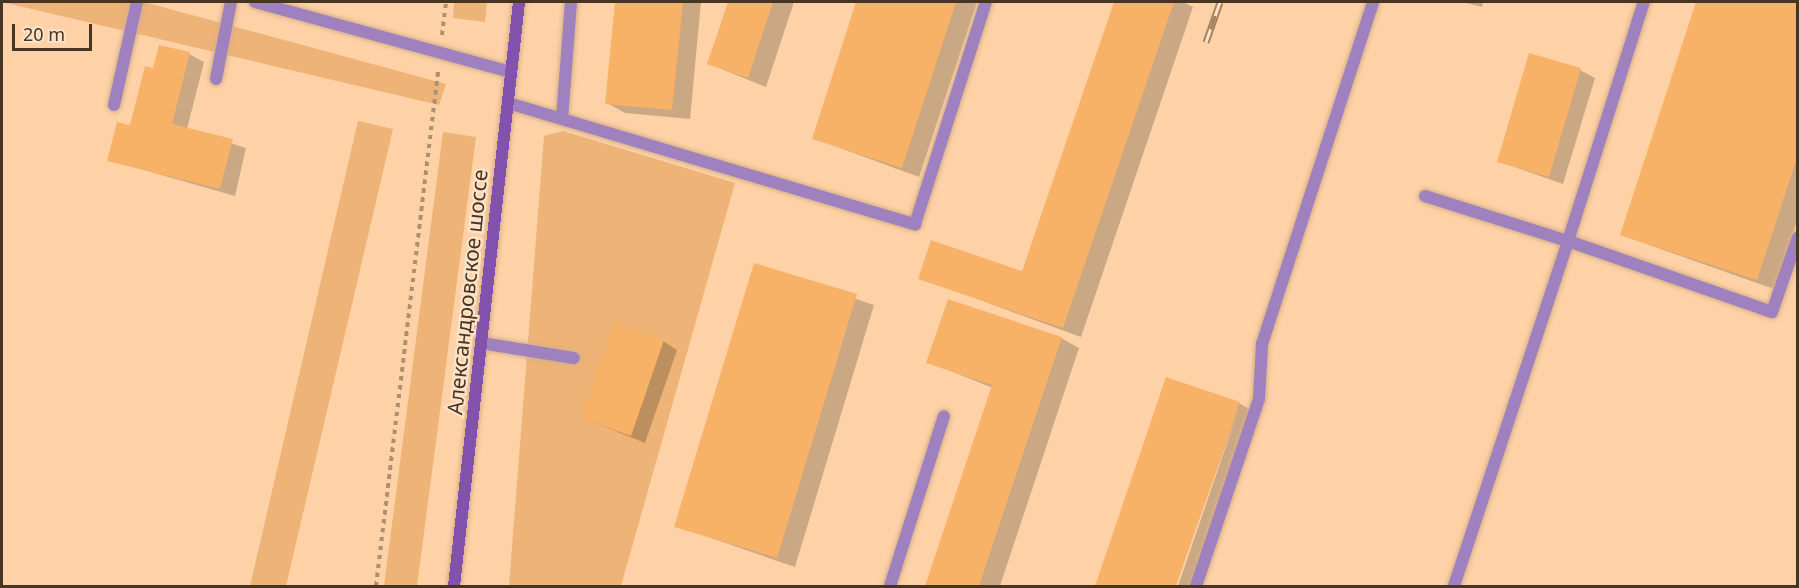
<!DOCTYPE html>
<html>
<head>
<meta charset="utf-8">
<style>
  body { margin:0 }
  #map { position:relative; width:1799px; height:588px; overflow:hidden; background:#fed2a6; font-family:"Noto Sans",sans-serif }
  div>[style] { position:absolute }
  .green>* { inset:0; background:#edb377 }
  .shadow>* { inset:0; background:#0003 }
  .building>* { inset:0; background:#f7b267 }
  .path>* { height:4px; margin-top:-2px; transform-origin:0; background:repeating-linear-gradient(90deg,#af8f6e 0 4.5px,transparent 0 9px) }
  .roads { filter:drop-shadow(0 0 2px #d6af89) drop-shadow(0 0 2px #d6af89) }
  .lane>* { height:12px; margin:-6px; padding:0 6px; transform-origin:6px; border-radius:6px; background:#9f81bf }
  .secondary>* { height:12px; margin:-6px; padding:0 6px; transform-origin:6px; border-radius:6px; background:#8252ad }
  .rail>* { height:7px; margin-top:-3.5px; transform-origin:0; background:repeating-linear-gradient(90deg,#fee3c9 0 14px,#a28465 0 28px); box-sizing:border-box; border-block:2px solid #a28465 }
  span { translate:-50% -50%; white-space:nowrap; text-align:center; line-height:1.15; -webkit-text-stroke:4.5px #fee3c9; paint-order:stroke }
  .street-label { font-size:21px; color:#463523 }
  .frame { position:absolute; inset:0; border:3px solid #463523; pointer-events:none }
  .scale { position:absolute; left:12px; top:24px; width:80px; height:27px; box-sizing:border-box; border:3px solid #463523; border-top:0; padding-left:8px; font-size:18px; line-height:21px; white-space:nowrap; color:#463523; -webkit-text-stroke:4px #fee3c9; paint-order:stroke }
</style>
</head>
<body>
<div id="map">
  <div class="green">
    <div style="clip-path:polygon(2px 2px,144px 2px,446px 84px,439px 105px)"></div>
    <div style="clip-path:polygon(454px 2px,487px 2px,485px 22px,453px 18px)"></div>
    <div style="clip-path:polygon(358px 121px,393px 129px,286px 586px,250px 586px)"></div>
    <div style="clip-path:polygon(563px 131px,735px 183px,621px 586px,509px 586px,544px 136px)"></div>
    <div style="clip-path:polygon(443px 132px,476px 137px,417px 586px,384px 586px)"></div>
  </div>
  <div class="shadow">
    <div style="clip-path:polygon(617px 2px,701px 2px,690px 119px,625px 113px,607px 103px)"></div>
    <div style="clip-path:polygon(729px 2px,794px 2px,766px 87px,709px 64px)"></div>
    <div style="clip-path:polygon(858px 2px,977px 2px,919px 177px,813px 138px)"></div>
    <div style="clip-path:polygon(1115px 2px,1183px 2px,1193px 7px,1081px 337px,920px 278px,1023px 273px)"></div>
    <div style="clip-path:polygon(1462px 2px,1483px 2px,1482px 7px)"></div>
    <div style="clip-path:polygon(1698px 2px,1798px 2px,1798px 218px,1774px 289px,1621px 235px)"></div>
    <div style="clip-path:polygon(189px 54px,204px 62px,187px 129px,246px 148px,235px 196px,109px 160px,131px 127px,154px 70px)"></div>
    <div style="clip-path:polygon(1580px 70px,1595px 78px,1563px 184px,1498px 161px)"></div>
    <div style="clip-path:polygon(755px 265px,874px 305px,795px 567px,676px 526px)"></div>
    <div style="clip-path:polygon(1061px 338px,1079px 348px,1000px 586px,927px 586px,993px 388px,928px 362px)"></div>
    <div style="clip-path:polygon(663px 341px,677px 350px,645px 443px,583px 418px)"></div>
    <div style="clip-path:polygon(1167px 379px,1239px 403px,1257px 414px,1197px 586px,1178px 586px,1240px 405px,1175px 586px,1096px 586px)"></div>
  </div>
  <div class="building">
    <div style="clip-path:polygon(615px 2px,683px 2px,672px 110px,605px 104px)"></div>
    <div style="clip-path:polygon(728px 2px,773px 2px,748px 78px,707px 64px)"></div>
    <div style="clip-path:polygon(856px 2px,956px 2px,902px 168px,812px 139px)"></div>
    <div style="clip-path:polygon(1114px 2px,1174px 2px,1063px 328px,918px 279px,931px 240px,1022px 271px)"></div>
    <div style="clip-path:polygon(1696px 2px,1798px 2px,1798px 155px,1757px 280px,1620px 235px)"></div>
    <div style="clip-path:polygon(159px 45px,190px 52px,172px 124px,233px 139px,220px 189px,107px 161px,117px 122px,130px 125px,145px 66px,153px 68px)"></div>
    <div style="clip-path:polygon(1529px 53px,1581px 68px,1549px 177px,1497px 162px)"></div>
    <div style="clip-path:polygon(754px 263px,857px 294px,777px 558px,674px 527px)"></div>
    <div style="clip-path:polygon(948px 299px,1062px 337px,979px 586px,925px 586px,992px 385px,926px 363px)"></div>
    <div style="clip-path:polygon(614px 323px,664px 340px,631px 436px,581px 418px)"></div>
    <div style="clip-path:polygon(1166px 377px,1240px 402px,1176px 586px,1095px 586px)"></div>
  </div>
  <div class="path">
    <div style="left:442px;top:35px;width:33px;rotate:-83deg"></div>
    <div style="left:376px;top:586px;width:518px;rotate:-83.12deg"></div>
  </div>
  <div class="roads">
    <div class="lane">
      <div style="left:255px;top:2px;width:265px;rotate:15.3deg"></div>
      <div style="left:216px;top:79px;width:78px;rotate:-79deg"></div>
      <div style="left:508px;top:103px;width:425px;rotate:16.6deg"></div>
      <div style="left:915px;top:224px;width:233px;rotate:-72.3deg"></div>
      <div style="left:114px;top:105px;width:106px;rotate:-77.4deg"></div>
      <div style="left:562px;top:119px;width:117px;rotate:-85.6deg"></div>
      <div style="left:1425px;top:196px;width:150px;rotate:17.5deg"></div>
      <div style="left:1568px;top:241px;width:251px;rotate:-72.4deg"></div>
      <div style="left:481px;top:343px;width:94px;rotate:9.2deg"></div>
      <div style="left:890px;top:586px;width:178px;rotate:-72.4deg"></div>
      <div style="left:1196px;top:586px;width:197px;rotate:-71.4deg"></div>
      <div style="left:1259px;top:399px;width:55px;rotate:-86.9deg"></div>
      <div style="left:1262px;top:344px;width:360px;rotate:-72deg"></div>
      <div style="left:1454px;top:586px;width:363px;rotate:-71.7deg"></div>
      <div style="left:1568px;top:241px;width:216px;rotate:19.2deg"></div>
      <div style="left:1772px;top:312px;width:79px;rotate:-70.9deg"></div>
    </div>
    <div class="secondary">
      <div style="left:454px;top:586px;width:588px;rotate:-83.65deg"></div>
    </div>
  </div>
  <div class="rail">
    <div style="left:1206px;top:42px;width:42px;rotate:-70.7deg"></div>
  </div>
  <div class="street-label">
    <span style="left:467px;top:292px;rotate:-84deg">Александровское шоссе</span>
  </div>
  <div class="frame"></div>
  <div class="scale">20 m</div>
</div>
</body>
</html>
